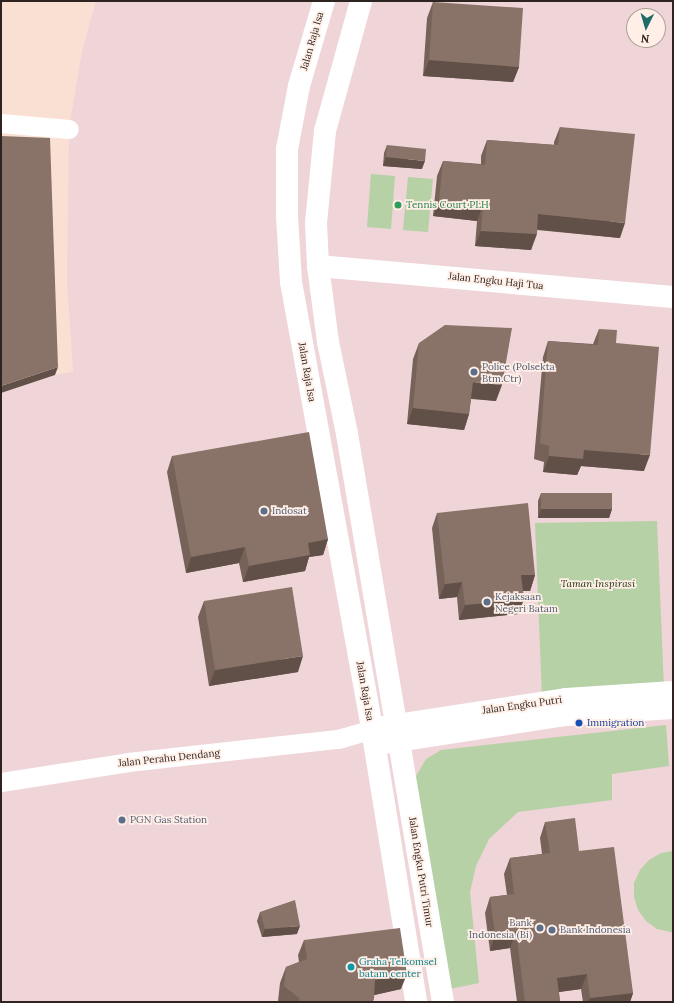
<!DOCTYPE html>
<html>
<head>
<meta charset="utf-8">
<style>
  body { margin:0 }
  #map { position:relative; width:674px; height:1003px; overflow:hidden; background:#f9e0d3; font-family:Lora,serif }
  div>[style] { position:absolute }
  .commercial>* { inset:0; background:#efd4d8 }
  .green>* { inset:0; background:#b5d1a5 }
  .street>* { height:19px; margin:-9.5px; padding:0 9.5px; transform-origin:9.5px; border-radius:9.5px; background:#fff }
  .secondary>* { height:22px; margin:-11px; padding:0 11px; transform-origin:11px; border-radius:11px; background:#fff }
  .wall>* { inset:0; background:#766259 }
  .shaded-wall>* { inset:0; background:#605048 }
  .building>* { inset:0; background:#897267 }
  .dots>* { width:11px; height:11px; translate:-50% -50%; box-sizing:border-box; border:2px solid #ffefe7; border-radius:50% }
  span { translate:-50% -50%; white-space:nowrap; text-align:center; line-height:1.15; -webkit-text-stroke:3.5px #ffefe7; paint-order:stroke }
  .street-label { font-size:10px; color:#2e241f }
  .leisure-label { font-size:10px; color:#27864d }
  .left { translate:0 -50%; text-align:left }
  .service-label { font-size:10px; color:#4e5e75 }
  .right { translate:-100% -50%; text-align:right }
  .park-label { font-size:10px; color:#193107; font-style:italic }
  .transit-label { font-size:10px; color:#164399 }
  .culture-label { font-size:10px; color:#0d838f }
  .frame { position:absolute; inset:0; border:2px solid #2e241f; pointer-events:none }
  .north { position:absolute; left:626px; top:8px; width:40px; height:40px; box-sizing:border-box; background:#ffefe7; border:1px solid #ab9e97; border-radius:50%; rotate:185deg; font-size:11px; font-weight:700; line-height:16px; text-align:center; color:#2e241f }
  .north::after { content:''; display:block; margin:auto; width:14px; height:18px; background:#1f6b68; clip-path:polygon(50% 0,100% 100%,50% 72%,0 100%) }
</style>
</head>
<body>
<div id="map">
  <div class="commercial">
    <div style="clip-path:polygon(evenodd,96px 1px,673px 1px,673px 1002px,1px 1002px,1px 393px,55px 375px,73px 372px,67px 281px,69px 129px,82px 51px,96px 1px,634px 16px,658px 16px,658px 40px,634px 40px,634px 16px)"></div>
  </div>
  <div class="green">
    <div style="clip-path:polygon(371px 174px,395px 176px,391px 229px,367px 227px)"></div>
    <div style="clip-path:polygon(408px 177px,433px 179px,428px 232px,403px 230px)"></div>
    <div style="clip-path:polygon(657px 521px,664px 689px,542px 697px,535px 523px)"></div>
    <div style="clip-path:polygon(666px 725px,669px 766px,612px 774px,612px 800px,518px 812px,489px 839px,476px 866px,470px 892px,479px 983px,445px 990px,412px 783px,426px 759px,441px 750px)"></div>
    <div style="clip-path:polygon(673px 851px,673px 932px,671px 932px,657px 929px,646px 921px,638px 910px,634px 897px,634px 883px,640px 870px,649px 860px,661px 853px)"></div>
  </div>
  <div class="street">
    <div style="left:1px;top:123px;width:68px;rotate:5deg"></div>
    <div style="left:1px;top:782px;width:129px;rotate:-8.9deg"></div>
    <div style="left:128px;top:762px;width:211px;rotate:-6.3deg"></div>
    <div style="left:338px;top:739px;width:35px;rotate:-16deg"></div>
  </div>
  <div class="secondary">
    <div style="left:324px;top:1px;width:89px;rotate:106.4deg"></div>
    <div style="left:299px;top:86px;width:64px;rotate:100.8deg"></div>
    <div style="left:287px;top:149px;width:67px;rotate:90deg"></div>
    <div style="left:287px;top:216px;width:66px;rotate:86.5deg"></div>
    <div style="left:291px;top:282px;width:454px;rotate:79.7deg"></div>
    <div style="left:372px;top:729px;width:277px;rotate:80.8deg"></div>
    <div style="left:361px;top:1px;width:135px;rotate:105.5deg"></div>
    <div style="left:325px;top:131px;width:92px;rotate:95.6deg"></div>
    <div style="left:316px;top:223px;width:43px;rotate:87.3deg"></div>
    <div style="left:318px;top:266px;width:77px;rotate:82.5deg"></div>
    <div style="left:328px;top:342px;width:94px;rotate:78.3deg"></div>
    <div style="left:347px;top:434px;width:576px;rotate:80.41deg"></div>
    <div style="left:318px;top:266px;width:356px;rotate:5deg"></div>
    <div style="left:383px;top:727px;width:185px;rotate:-8.7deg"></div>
    <div style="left:566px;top:699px;width:107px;rotate:-3.7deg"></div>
    <div style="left:385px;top:743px;width:183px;rotate:-8.8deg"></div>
    <div style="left:566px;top:715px;width:107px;rotate:-3.7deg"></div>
  </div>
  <div class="wall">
    <div style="clip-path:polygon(433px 2px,519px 67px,513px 82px,423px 76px,427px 18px)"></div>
    <div style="clip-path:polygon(560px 127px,620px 238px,537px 230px,531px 250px,475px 246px,477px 221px,433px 216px,437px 176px,443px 161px,481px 164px,481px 156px,487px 140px,554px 145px,554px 142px)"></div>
    <div style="clip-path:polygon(387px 145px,422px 169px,383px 166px,384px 153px)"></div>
    <div style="clip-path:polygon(599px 329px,616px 343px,644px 471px,581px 466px,577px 475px,543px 472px,544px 462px,534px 459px,543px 357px,548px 341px,593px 344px)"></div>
    <div style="clip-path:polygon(419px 343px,496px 401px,471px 399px,469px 414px,464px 430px,407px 424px,413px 359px)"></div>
    <div style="clip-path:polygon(172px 456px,328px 539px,323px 555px,309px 557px,305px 571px,243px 582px,239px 563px,186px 573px,167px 472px)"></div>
    <div style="clip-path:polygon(541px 493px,612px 509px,609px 518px,538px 518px,538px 501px)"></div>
    <div style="clip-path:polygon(437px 513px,535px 575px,530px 591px,523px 591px,524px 599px,518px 614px,459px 620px,457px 597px,439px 599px,432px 528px)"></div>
    <div style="clip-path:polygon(204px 601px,298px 672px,209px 686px,198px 617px)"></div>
    <div style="clip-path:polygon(545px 822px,579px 851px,633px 993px,630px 1002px,583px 1002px,581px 989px,559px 992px,560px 1002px,517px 1002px,510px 948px,490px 951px,485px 913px,490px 897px,507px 895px,504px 874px,510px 858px,542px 854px,540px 838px)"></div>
    <div style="clip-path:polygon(260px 912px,297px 934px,262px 937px,257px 921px)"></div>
    <div style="clip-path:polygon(304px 940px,401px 989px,374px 995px,373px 1002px,279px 1002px,278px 1001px,280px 983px,286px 967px,299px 962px,298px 955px)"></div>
  </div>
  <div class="shaded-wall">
    <div style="clip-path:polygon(429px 60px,519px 67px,513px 82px,423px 76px)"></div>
    <div style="clip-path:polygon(386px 157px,425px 161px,422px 169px,383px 166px)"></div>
    <div style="clip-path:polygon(439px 201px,483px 205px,477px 221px,433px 216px)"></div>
    <div style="clip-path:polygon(538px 214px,625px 223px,620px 238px,533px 229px)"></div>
    <div style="clip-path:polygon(481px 231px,537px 234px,531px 250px,475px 246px)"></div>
    <div style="clip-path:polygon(58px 367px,55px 375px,1px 393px,1px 386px)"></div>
    <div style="clip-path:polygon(473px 382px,502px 385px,496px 401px,467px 398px)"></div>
    <div style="clip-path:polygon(413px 408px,469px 414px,464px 430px,407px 424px)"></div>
    <div style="clip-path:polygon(584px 450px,650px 455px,644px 471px,581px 466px,577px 475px,543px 472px,549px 456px)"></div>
    <div style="clip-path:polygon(541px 509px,612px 509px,609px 518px,538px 518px)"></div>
    <div style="clip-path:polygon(328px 539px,323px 555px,309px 557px,305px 571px,243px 582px,249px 566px,308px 543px)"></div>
    <div style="clip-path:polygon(245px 547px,239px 563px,186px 573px,191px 557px)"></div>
    <div style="clip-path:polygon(521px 575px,535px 575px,530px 591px,516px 591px)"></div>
    <div style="clip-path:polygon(462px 582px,457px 597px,439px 599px,445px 584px)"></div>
    <div style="clip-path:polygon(524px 599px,518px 614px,459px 620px,465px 605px)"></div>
    <div style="clip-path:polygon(303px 656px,298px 672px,209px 686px,215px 670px)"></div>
    <div style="clip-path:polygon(300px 926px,297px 934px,262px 937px,265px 929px)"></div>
    <div style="clip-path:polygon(516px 932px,510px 948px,490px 951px,495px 935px)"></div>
    <div style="clip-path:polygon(407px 974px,401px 989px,370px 996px,375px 980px)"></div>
    <div style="clip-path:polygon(587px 974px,581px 989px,551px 993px,557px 978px)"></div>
    <div style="clip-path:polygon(633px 993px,630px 1002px,588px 1002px,590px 998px)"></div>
  </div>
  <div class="building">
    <div style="clip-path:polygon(433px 2px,523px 8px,519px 67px,429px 60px)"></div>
    <div style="clip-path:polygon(560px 127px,635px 134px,625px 223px,538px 214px,537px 234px,481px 231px,483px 205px,439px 201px,443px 161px,485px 165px,487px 140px,558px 145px)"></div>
    <div style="clip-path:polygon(1px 136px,50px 138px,58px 367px,1px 386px)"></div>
    <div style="clip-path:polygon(387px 145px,426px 149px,425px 161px,386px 157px)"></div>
    <div style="clip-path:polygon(445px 325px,512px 328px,502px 385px,473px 382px,469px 414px,413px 408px,419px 343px)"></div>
    <div style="clip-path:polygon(599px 329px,617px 330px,616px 343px,659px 347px,650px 455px,584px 450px,583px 459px,549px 456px,549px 446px,540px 443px,548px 341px,598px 345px)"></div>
    <div style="clip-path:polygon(309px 432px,328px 539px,308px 543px,310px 555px,249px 566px,245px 547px,191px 557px,172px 456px)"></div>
    <div style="clip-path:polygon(541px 493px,612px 493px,612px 509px,541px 509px)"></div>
    <div style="clip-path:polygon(528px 503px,535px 575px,521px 575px,524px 599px,465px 605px,462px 582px,445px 584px,437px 513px)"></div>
    <div style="clip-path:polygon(292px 587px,303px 656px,215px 670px,204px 601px)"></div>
    <div style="clip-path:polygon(575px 818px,579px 851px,614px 847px,633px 993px,590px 998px,587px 974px,557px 978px,560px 1002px,525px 1002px,516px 932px,495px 935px,490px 897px,514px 894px,510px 858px,550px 853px,545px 822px)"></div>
    <div style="clip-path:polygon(295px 900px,300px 926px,265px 929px,260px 912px)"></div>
    <div style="clip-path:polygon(400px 928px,407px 974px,375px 980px,374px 999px,372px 1002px,299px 1002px,299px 998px,284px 986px,286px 967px,307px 959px,304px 940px)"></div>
  </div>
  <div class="dots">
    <div style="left:398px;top:205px;background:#2e9e5b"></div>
    <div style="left:474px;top:372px;background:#5c6f8a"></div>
    <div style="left:264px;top:511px;background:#5c6f8a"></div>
    <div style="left:487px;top:602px;background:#5c6f8a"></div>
    <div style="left:579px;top:723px;background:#1a4fb4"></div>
    <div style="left:122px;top:820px;background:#5c6f8a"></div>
    <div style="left:540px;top:928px;background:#5c6f8a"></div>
    <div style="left:552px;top:930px;background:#5c6f8a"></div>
    <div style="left:351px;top:967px;background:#0f9aa8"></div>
  </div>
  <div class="street-label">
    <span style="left:312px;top:41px;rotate:-74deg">Jalan Raja Isa</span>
    <span style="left:496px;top:281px;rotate:6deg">Jalan Engku Haji Tua</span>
    <span style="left:307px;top:372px;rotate:80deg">Jalan Raja Isa</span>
    <span style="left:365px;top:691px;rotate:80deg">Jalan Raja Isa</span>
    <span style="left:522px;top:705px;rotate:-8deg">Jalan Engku Putri</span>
    <span style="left:169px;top:758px;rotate:-6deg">Jalan Perahu Dendang</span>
    <span style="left:421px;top:872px;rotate:81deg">Jalan Engku Putri Timur</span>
  </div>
  <div class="leisure-label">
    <span class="left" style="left:406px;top:205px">Tennis Court PLH</span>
  </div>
  <div class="service-label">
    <span class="left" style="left:482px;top:372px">Police (Polsekta<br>Btm.Ctr)</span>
    <span class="left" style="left:272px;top:511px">Indosat</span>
    <span class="left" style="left:495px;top:602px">Kejaksaan<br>Negeri Batam</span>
    <span class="left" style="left:130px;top:820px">PGN Gas Station</span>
    <span class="right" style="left:532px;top:928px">Bank<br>Indonesia (Bi)</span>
    <span class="left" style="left:560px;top:930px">Bank Indonesia</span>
  </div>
  <div class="park-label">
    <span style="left:598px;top:584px">Taman Inspirasi</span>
  </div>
  <div class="transit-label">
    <span class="left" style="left:587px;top:723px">Immigration</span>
  </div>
  <div class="culture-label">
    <span class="left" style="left:359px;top:967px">Graha Telkomsel<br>batam center</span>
  </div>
  <div class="frame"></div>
  <div class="north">N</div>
</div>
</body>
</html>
